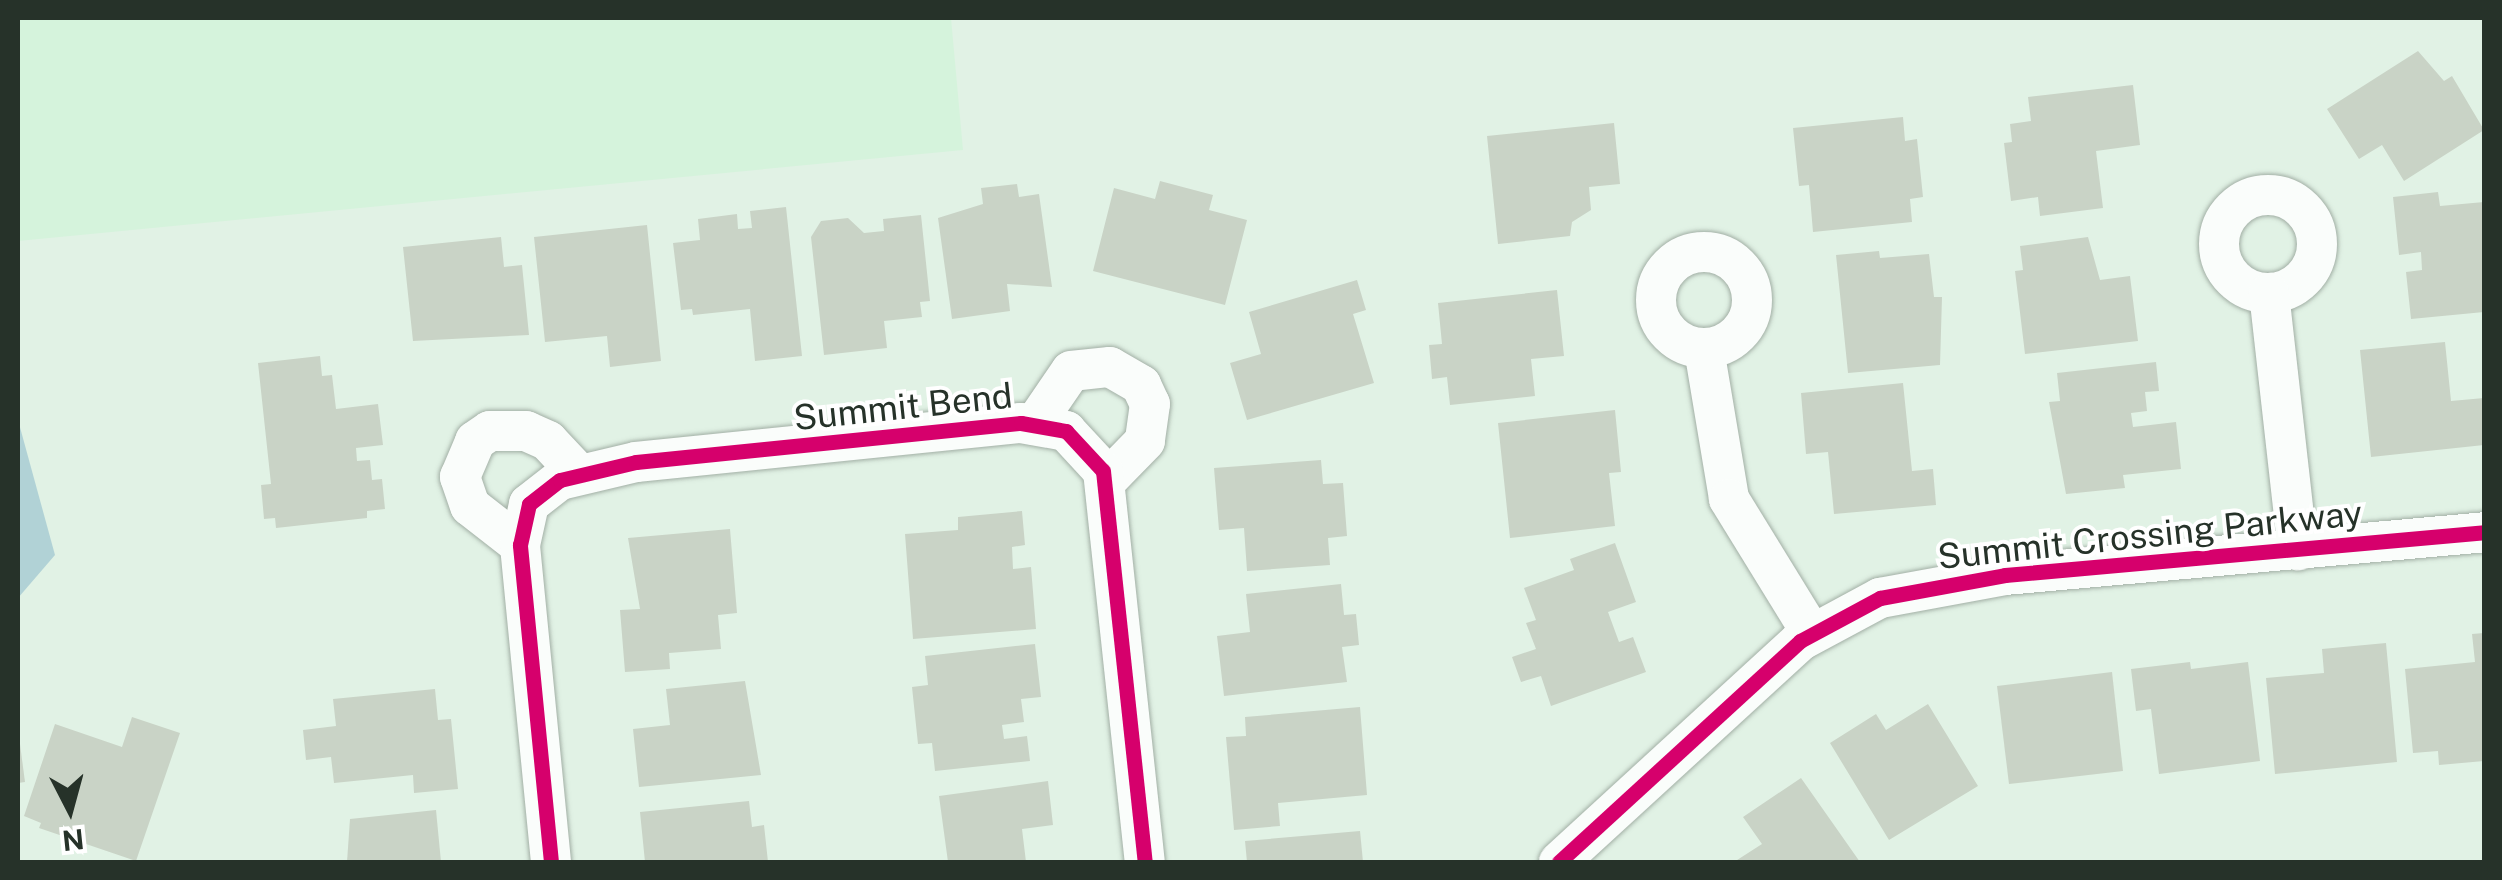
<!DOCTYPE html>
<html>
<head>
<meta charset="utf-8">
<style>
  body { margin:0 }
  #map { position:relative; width:2502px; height:880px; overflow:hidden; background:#e1f2e5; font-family:"Public Sans",sans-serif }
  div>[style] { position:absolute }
  .built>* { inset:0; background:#d5f3dc }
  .water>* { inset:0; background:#b1d2d6 }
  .building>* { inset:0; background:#c9d3c6 }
  .roads { filter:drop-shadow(0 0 2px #a2afa5) drop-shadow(0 0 2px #a2afa5) }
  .minor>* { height:40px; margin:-20px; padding:0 20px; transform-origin:20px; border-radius:20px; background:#fafdfb }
  .minor>.ring { margin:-20px; padding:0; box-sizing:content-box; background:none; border:40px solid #fafdfb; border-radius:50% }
  .cycleway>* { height:15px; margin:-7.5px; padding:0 7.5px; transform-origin:7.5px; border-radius:7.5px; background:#d6006c }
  span { translate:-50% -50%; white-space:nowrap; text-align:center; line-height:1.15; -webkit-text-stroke:8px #fff; paint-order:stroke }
  .street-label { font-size:35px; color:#263229 }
  .frame { position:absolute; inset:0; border:20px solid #263229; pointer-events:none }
  .north { position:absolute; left:20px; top:760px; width:100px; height:100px; -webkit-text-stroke:8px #fff; paint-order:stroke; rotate:174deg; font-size:28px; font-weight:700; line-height:40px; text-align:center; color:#263229 }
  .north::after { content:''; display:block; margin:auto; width:35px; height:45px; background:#263229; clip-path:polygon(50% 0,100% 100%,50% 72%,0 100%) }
</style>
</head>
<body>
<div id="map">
  <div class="built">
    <div style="clip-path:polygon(18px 18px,951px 18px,963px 150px,18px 241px)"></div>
  </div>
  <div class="water">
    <div style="clip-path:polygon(18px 420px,55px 555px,18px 598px)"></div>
  </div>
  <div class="building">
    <div style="clip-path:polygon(2418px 51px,2444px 81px,2452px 76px,2484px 130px,2404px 181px,2382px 145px,2359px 159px,2327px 109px)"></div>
    <div style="clip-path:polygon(2133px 85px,2140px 145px,2096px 151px,2103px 208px,2040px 216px,2038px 197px,2011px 201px,2004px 143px,2012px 142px,2010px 124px,2031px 121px,2028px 97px)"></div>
    <div style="clip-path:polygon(1903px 117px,1905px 141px,1917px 139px,1923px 197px,1910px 199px,1912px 222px,1813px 232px,1809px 185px,1799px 186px,1793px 128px)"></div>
    <div style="clip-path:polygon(1614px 123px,1620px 184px,1589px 187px,1591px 210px,1572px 222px,1570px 236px,1498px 244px,1487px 136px)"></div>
    <div style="clip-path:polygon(1160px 181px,1213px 195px,1209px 210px,1247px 220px,1225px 305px,1093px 271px,1114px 188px,1155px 199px)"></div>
    <div style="clip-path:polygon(1017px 184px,1019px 197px,1039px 194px,1052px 287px,1007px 284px,1010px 311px,952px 319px,938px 218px,983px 204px,981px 188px)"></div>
    <div style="clip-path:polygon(2438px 192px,2440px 206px,2484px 202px,2484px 312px,2411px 319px,2406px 272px,2422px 270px,2421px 252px,2399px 255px,2393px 197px)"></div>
    <div style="clip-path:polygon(786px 207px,802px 356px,755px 361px,750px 309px,693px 315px,692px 309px,681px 310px,673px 243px,700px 240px,698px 219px,737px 214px,738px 229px,752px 228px,750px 211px)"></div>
    <div style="clip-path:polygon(921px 215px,930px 301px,920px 302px,922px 317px,884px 321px,887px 348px,824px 355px,811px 237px,821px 221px,848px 218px,864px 233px,884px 231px,883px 219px)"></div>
    <div style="clip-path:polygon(647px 225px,661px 361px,610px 367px,607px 336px,545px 342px,534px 237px)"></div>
    <div style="clip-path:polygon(501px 237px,504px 267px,522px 265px,529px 335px,413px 341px,403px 247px)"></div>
    <div style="clip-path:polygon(2088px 237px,2100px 280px,2130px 276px,2138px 341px,2025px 354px,2015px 271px,2023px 270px,2020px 246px)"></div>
    <div style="clip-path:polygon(1879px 251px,1880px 258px,1929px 254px,1934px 297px,1942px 297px,1940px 365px,1848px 373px,1836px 255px)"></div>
    <div style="clip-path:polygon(1357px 280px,1366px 310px,1353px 314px,1374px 383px,1247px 420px,1230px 363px,1261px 354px,1249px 312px)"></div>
    <div style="clip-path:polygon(1557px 290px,1564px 356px,1531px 359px,1535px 396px,1450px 405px,1447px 377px,1432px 379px,1429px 345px,1442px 344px,1438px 303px)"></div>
    <div style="clip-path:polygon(2445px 342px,2451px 401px,2484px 398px,2484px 445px,2371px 457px,2360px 350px)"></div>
    <div style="clip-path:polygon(320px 356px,322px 376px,332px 375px,336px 409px,378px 404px,383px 445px,356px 448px,357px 461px,370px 460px,372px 480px,382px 479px,385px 509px,367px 511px,367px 518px,276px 528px,275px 518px,264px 519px,261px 485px,271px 484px,258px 363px)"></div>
    <div style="clip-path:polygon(2156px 362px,2159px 391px,2145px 392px,2147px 411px,2131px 413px,2133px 427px,2176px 422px,2181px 469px,2123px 475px,2125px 488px,2066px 494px,2049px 402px,2060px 401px,2057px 373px)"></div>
    <div style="clip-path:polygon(1903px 383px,1912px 471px,1933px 469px,1936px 505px,1834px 514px,1828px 452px,1806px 454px,1801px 393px)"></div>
    <div style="clip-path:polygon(1615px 410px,1621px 472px,1609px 473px,1615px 526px,1510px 538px,1498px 423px)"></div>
    <div style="clip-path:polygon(1321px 460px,1323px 484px,1343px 483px,1347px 536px,1328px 538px,1330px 565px,1247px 571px,1244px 528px,1219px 530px,1214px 468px)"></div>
    <div style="clip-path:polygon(1022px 511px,1025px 545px,1012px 547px,1013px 569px,1031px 567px,1036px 629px,913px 639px,905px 534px,958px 530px,958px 517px)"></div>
    <div style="clip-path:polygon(730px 529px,737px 613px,718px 615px,721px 649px,669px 653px,670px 669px,625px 672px,620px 610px,640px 609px,628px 538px)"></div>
    <div style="clip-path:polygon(1615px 543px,1636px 602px,1608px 612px,1619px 642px,1633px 637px,1646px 672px,1551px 706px,1541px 676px,1521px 682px,1512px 657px,1536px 649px,1526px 623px,1536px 620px,1524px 588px,1574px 570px,1570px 559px)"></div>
    <div style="clip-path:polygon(1341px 584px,1344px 615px,1356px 614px,1359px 645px,1342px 647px,1347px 682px,1224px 696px,1217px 636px,1250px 632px,1246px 594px)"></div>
    <div style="clip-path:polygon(2484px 633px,2484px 761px,2439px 765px,2438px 751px,2413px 753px,2405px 669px,2475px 662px,2472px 634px)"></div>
    <div style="clip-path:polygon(2386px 643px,2397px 762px,2275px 774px,2266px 678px,2324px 673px,2322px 649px)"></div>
    <div style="clip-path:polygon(1035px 644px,1041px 697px,1021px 699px,1024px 722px,1002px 725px,1004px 739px,1027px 736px,1030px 761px,935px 771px,932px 743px,918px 744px,912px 687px,928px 685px,925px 656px)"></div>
    <div style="clip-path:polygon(2190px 662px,2191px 669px,2248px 662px,2260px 761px,2159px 774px,2151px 709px,2136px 711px,2131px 669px)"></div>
    <div style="clip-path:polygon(2112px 672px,2123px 771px,2009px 784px,1997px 686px)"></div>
    <div style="clip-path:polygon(745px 681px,761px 775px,639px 787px,633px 729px,670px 725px,666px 689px)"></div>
    <div style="clip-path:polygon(435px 689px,438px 720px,451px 719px,458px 789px,414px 793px,413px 775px,334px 783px,331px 757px,306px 760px,303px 730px,336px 726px,333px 699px)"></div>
    <div style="clip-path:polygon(1928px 704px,1978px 786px,1889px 840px,1830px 743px,1876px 714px,1886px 730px)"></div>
    <div style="clip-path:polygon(1360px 707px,1367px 795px,1278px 803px,1280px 826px,1234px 830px,1226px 737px,1246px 736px,1245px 717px)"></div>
    <div style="clip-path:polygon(132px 717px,180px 733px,136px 861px,39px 828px,41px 823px,24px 816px,55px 724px,122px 747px)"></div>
    <div style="clip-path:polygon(18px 729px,25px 782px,18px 783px)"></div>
    <div style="clip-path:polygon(1801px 778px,1860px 862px,1734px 862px,1762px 844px,1743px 817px)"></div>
    <div style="clip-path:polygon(1048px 781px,1053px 825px,1022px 829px,1026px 862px,948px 862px,939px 796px)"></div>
    <div style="clip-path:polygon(749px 801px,752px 827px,764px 825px,768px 862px,645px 862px,640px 812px)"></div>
    <div style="clip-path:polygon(436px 810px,441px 862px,347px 862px,350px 819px)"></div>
    <div style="clip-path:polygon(1360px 831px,1363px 862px,1247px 862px,1245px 841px)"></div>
  </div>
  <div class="roads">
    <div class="minor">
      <div class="ring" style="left:2219px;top:195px;width:58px;height:58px"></div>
      <div class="ring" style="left:1656px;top:252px;width:56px;height:56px"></div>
      <div style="left:2269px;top:293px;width:259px;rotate:83.6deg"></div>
      <div style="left:1704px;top:349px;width:152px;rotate:80.5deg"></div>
      <div style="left:1729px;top:499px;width:158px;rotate:58.4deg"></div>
      <div style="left:1034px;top:425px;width:65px;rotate:-55.6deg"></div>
      <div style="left:1071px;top:371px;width:39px;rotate:-6deg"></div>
      <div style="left:1110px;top:367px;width:36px;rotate:30deg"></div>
      <div style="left:1141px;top:385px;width:21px;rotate:65deg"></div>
      <div style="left:1150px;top:404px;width:37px;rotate:98deg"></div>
      <div style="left:1145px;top:441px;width:57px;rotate:134.3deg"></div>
      <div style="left:520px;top:545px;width:63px;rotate:-142deg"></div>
      <div style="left:470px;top:506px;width:31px;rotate:-109deg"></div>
      <div style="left:460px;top:477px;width:39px;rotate:-67deg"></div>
      <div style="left:475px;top:441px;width:18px;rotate:-34deg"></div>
      <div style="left:490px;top:431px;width:36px"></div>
      <div style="left:526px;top:431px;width:24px;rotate:24deg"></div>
      <div style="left:548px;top:441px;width:45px;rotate:46.8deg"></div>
      <div style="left:551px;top:862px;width:319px;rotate:-95.6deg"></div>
      <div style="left:520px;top:545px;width:42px;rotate:-77.6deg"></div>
      <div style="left:529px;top:504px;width:39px;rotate:-38deg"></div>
      <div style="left:560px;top:480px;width:78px;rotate:-13.3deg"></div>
      <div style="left:636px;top:462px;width:387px;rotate:-5.8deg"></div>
      <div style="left:1021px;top:423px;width:46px;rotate:10.1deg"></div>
      <div style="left:1066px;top:431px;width:54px;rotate:47.2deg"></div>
      <div style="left:1103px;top:471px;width:393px;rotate:83.9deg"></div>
      <div style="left:1559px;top:862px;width:327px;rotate:-42.5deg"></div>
      <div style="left:1800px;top:641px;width:91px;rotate:-28.3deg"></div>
      <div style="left:1880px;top:598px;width:127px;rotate:-10.4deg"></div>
      <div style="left:2005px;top:575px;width:481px;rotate:-5.1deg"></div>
    </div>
  </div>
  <div class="cycleway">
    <div style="left:551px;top:862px;width:319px;rotate:-95.6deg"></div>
    <div style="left:520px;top:545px;width:42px;rotate:-77.6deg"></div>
    <div style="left:529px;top:504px;width:39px;rotate:-38deg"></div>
    <div style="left:560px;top:480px;width:78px;rotate:-13.3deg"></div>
    <div style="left:636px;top:462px;width:387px;rotate:-5.8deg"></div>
    <div style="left:1021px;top:423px;width:46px;rotate:10.1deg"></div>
    <div style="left:1066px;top:431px;width:54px;rotate:47.2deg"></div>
    <div style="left:1103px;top:471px;width:393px;rotate:83.9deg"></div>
    <div style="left:1559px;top:862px;width:327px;rotate:-42.5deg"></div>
    <div style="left:1800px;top:641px;width:91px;rotate:-28.3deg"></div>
    <div style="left:1880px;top:598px;width:127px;rotate:-10.4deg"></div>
    <div style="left:2005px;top:575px;width:481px;rotate:-5.1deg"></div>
  </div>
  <div class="street-label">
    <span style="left:903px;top:407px;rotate:-6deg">Summit Bend</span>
    <span style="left:2150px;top:535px;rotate:-6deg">Summit Crossing Parkway</span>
  </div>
  <div class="frame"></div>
  <div class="north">N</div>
</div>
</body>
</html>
